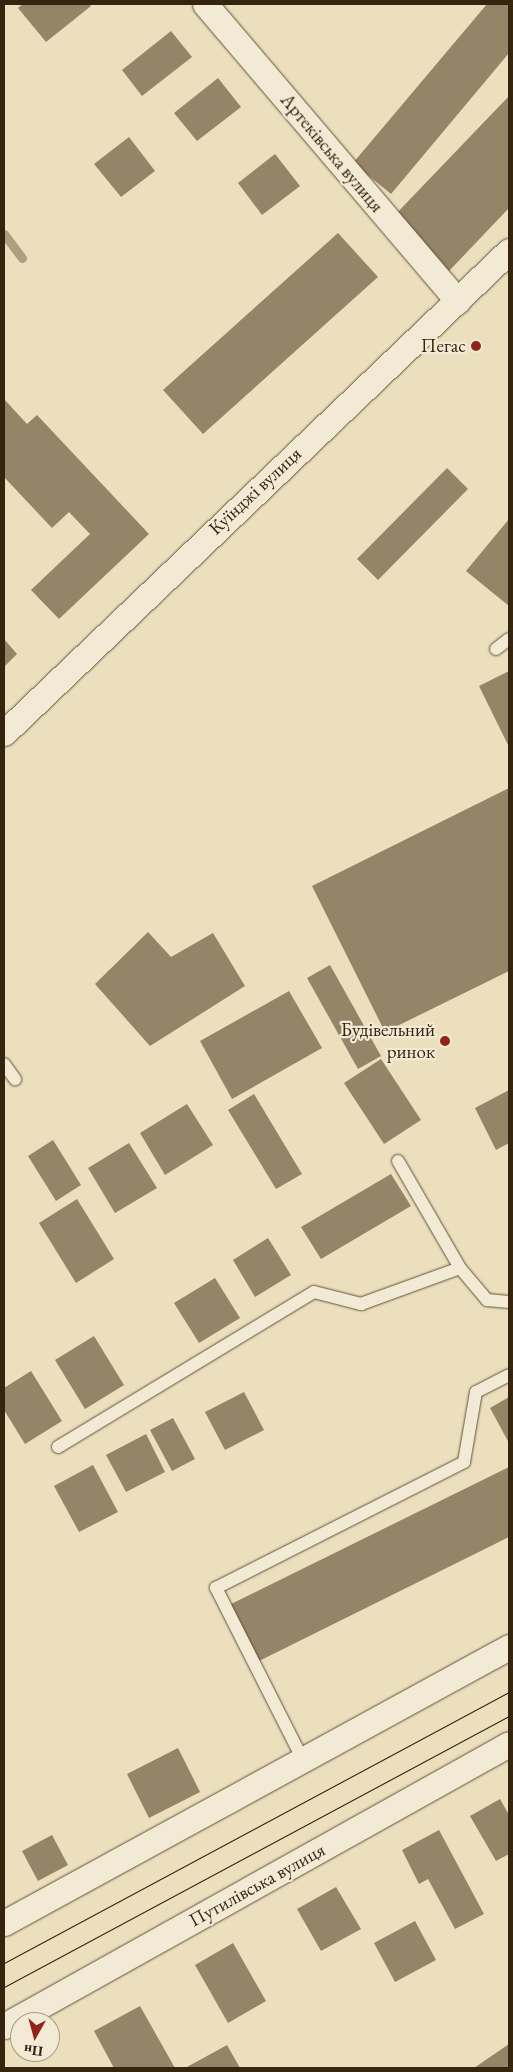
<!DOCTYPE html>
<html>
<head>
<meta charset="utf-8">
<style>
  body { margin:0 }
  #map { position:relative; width:513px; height:2072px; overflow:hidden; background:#ebdfbd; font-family:"EB Garamond",serif }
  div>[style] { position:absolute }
  .stream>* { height:9px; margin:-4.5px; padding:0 4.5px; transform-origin:4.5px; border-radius:4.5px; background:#ad9f82 }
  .building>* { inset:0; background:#948569 }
  .roads { filter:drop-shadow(0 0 1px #62533a) drop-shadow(0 0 1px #62533a) }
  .service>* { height:12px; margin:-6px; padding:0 6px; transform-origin:6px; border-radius:6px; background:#f2ead4 }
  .minor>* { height:25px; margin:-12.5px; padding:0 12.5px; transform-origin:12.5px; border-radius:12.5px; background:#f2ead4 }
  .tram>* { height:1px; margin:-0.5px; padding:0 0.5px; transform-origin:0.5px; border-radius:0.5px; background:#35240e }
  .dots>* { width:14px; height:14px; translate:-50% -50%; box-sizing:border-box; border:2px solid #f2ead4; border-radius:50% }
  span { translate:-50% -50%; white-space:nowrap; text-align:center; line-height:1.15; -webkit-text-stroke:4.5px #f2ead4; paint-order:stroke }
  .street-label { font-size:19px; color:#35240e }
  .poi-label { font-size:19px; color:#35240e }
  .right { translate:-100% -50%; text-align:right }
  .frame { position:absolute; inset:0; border:5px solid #35240e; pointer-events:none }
  .north { position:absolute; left:10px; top:2012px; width:50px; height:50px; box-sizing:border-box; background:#f2ead4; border:1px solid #a69b85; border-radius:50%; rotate:187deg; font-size:14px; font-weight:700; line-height:20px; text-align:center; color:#35240e }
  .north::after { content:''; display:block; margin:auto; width:18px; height:22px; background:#8f2418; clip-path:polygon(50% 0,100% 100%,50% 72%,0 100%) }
</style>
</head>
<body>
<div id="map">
  <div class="stream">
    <div style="left:4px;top:234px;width:30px;rotate:53deg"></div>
  </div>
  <div class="building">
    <div style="clip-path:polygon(23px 4px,89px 4px,91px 6px,46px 42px,18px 8px)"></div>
    <div style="clip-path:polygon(487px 4px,509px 4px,509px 53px,391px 194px,353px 163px)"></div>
    <div style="clip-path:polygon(171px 31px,192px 57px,142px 96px,122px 70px)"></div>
    <div style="clip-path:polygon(218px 78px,241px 107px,197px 141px,174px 113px)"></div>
    <div style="clip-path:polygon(509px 96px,509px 208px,449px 271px,393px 217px)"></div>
    <div style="clip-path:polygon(129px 137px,155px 171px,121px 197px,94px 164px)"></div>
    <div style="clip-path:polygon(275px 154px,300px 186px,262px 215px,238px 183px)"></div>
    <div style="clip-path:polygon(338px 233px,378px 277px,203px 434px,163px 390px)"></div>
    <div style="clip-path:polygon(4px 399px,27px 424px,37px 415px,149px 534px,59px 619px,31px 590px,90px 534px,69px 512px,52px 528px,4px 477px)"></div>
    <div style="clip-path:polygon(447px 468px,468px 489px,378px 580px,357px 559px)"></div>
    <div style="clip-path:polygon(509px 519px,509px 606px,466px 571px)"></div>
    <div style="clip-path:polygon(4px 639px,17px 654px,4px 667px)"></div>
    <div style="clip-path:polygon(509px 671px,509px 747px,479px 686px)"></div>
    <div style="clip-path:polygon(509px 788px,509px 971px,385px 1032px,312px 886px)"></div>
    <div style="clip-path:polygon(148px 932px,171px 957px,213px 933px,245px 986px,150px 1046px,95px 984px)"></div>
    <div style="clip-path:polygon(330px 965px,381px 1056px,358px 1069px,307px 978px)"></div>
    <div style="clip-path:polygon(289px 991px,322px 1048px,232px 1099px,200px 1041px)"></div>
    <div style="clip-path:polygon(381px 1059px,421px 1120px,384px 1144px,344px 1083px)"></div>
    <div style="clip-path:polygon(509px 1090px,509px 1143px,496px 1150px,475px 1108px)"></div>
    <div style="clip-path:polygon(254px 1094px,302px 1174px,276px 1189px,228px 1110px)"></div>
    <div style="clip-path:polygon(187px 1104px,213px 1145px,165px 1175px,140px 1133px)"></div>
    <div style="clip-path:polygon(53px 1140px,81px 1185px,56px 1201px,28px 1156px)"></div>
    <div style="clip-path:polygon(129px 1143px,157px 1188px,115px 1213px,88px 1168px)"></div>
    <div style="clip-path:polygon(391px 1174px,411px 1206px,321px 1259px,301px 1227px)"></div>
    <div style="clip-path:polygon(77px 1199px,114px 1259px,76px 1283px,39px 1223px)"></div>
    <div style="clip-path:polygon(268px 1238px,291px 1275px,255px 1297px,233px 1260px)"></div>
    <div style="clip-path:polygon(215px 1278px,240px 1318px,199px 1343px,174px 1303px)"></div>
    <div style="clip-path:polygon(94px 1336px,124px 1385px,85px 1409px,55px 1360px)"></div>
    <div style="clip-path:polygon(31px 1371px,62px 1421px,25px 1444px,4px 1410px,4px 1388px)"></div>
    <div style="clip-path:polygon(244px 1392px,264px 1430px,225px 1450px,205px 1412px)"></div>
    <div style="clip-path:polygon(509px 1397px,509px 1443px,490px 1408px)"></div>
    <div style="clip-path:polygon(173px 1418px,195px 1459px,172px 1471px,150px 1430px)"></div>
    <div style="clip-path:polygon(146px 1434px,165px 1472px,126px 1492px,106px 1455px)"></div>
    <div style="clip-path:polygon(93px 1465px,118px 1512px,79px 1532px,54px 1486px)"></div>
    <div style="clip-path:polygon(509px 1467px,509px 1537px,259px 1661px,231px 1604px)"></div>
    <div style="clip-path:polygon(178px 1748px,200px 1792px,149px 1818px,127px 1774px)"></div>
    <div style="clip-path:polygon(500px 1799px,509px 1815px,509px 1854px,496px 1861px,470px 1816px)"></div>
    <div style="clip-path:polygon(439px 1830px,484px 1914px,455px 1929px,428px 1879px,419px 1884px,402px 1850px)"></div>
    <div style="clip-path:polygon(52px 1835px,68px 1865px,38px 1881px,22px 1851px)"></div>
    <div style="clip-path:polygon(336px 1887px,361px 1929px,321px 1951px,297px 1909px)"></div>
    <div style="clip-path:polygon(415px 1921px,436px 1960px,395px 1982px,374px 1943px)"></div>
    <div style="clip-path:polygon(233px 1943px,266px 2001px,228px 2023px,195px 1965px)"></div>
    <div style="clip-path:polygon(140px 2006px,175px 2068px,114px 2068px,94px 2031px)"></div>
    <div style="clip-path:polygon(509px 2044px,509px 2068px,474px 2068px)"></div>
    <div style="clip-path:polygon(227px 2045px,240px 2068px,188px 2068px,187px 2067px)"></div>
  </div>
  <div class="roads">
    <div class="service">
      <div style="left:496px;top:649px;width:16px;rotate:-38deg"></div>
      <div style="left:4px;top:1064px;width:19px;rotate:54deg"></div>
      <div style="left:398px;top:1161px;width:124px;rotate:59.9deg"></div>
      <div style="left:58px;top:1447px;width:299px;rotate:-31.2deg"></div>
      <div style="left:314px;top:1292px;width:49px;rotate:14.3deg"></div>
      <div style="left:361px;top:1304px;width:105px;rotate:-20deg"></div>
      <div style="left:460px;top:1268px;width:42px;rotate:49.8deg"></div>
      <div style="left:487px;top:1300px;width:22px;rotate:5deg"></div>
      <div style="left:302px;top:1758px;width:191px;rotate:-116.8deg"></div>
      <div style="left:216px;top:1588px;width:278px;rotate:-26.9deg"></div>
      <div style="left:464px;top:1462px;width:71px;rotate:-80.3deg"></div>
      <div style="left:476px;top:1392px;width:37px;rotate:-27deg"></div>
    </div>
    <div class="minor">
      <div style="left:205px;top:4px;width:390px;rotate:49.6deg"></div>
      <div style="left:4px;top:733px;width:698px;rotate:-43.67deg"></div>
      <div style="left:4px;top:1923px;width:576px;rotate:-28.66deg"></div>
      <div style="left:4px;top:2026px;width:578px;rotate:-29.18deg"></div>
    </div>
  </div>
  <div class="tram">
    <div style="left:4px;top:1963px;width:573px;rotate:-28.22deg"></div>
    <div style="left:4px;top:1987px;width:573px;rotate:-28.22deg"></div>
  </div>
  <div class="dots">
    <div style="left:476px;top:346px;background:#8f2418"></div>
    <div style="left:445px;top:1041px;background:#8f2418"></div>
  </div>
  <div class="street-label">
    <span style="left:332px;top:153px;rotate:50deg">Артеківська вулиця</span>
    <span style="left:255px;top:491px;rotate:-43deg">Куїнджі вулиця</span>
    <span style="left:257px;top:1885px;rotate:-29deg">Путилівська вулиця</span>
  </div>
  <div class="poi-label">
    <span class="right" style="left:466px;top:346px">Пегас</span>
    <span class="right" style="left:435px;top:1041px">Будівельний<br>ринок</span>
  </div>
  <div class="frame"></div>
  <div class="north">Пн</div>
</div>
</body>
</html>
